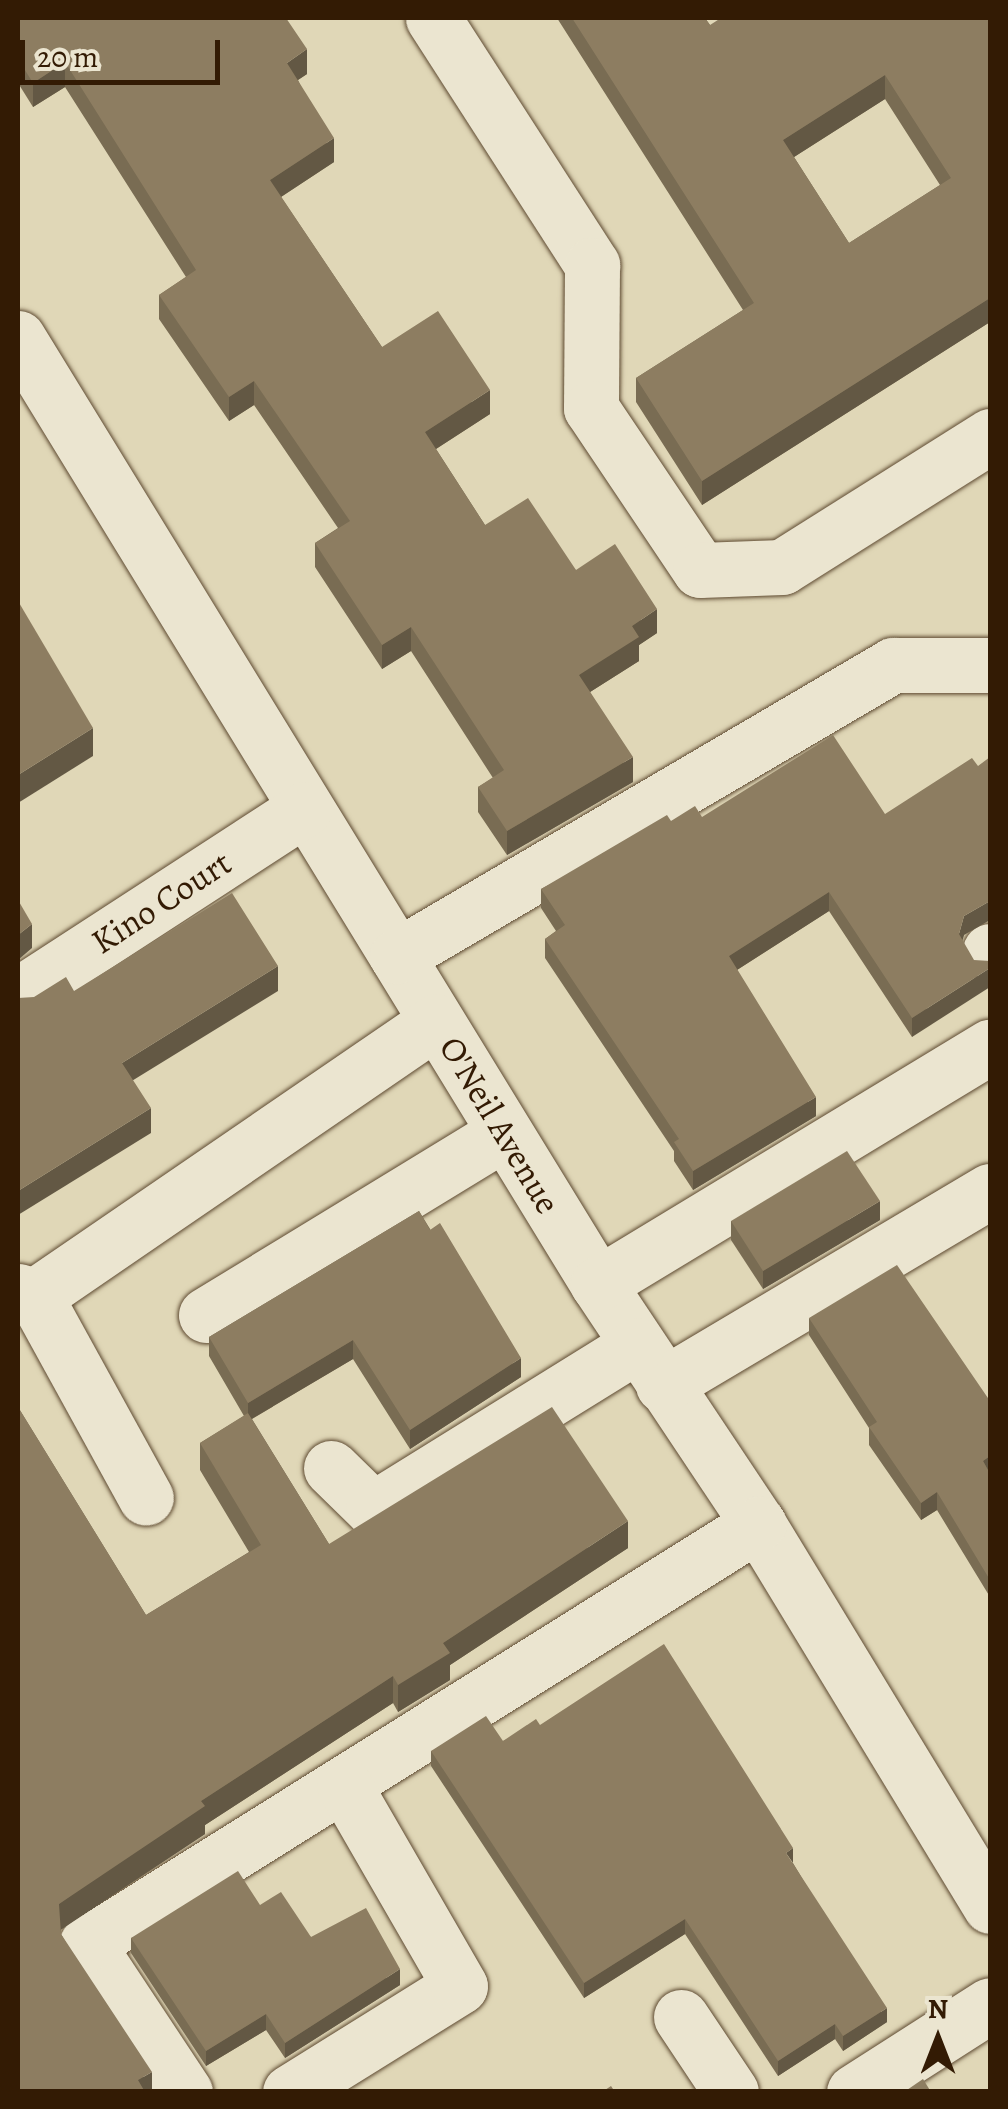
<!DOCTYPE html>
<html>
<head>
<meta charset="utf-8">
<style>
  body { margin:0 }
  #map { position:relative; width:1008px; height:2109px; overflow:hidden; background:#e0d7b7; font-family:Alegreya,serif }
  div>[style] { position:absolute }
  .roads { filter:drop-shadow(0 0 2px #5e4a31) drop-shadow(0 0 2px #5e4a31) }
  .minor>* { height:55px; margin:-27.5px; padding:0 27.5px; transform-origin:27.5px; border-radius:27.5px; background:#ebe5d0 }
  .wall>* { inset:0; background:#796c53 }
  .shaded-wall>* { inset:0; background:#635844 }
  .building>* { inset:0; background:#8d7d61 }
  span { translate:-50% -50%; white-space:nowrap; text-align:center; line-height:1.15; -webkit-text-stroke:8px #ebe5d0; paint-order:stroke }
  .street-label { font-size:35px; color:#331b04 }
  .frame { position:absolute; inset:0; border:20px solid #331b04; pointer-events:none }
  .north { position:absolute; left:888px; top:1989px; width:100px; height:100px; -webkit-text-stroke:8px #ebe5d0; paint-order:stroke; rotate:0deg; font-size:28px; font-weight:700; line-height:40px; text-align:center; color:#331b04 }
  .north::after { content:''; display:block; margin:auto; width:35px; height:45px; background:#331b04; clip-path:polygon(50% 0,100% 100%,50% 72%,0 100%) }
  .scale { position:absolute; left:20px; top:40px; width:200px; height:45px; box-sizing:border-box; border:5px solid #331b04; border-top:0; padding-left:12px; font-size:30px; line-height:35px; white-space:nowrap; color:#331b04; -webkit-text-stroke:8px #ebe5d0; paint-order:stroke }
</style>
</head>
<body>
<div id="map">
  <div class="roads">
    <div class="minor">
      <div style="left:433px;top:18px;width:294px;rotate:57.2deg"></div>
      <div style="left:592px;top:265px;width:143px;rotate:90.4deg"></div>
      <div style="left:591px;top:408px;width:195px;rotate:56.1deg"></div>
      <div style="left:700px;top:570px;width:82px;rotate:-2.1deg"></div>
      <div style="left:782px;top:567px;width:246px;rotate:-32.2deg"></div>
      <div style="left:18px;top:338px;width:1110px;rotate:58.49deg"></div>
      <div style="left:598px;top:1284px;width:288px;rotate:56.3deg"></div>
      <div style="left:758px;top:1524px;width:447px;rotate:58.7deg"></div>
      <div style="left:990px;top:951px;width:1px;rotate:90deg"></div>
      <div style="left:397px;top:956px;width:575px;rotate:-30.4deg"></div>
      <div style="left:893px;top:665px;width:97px"></div>
      <div style="left:18px;top:995px;width:341px;rotate:-33deg"></div>
      <div style="left:598px;top:1284px;width:458px;rotate:-31.2deg"></div>
      <div style="left:18px;top:1291px;width:18px;rotate:16deg"></div>
      <div style="left:35px;top:1296px;width:230px;rotate:61.2deg"></div>
      <div style="left:35px;top:1296px;width:486px;rotate:-34.4deg"></div>
      <div style="left:206px;top:1315px;width:349px;rotate:-31.4deg"></div>
      <div style="left:663px;top:1385px;width:380px;rotate:-30.7deg"></div>
      <div style="left:331px;top:1468px;width:59px;rotate:44.3deg"></div>
      <div style="left:373px;top:1509px;width:311px;rotate:-31.8deg"></div>
      <div style="left:681px;top:2017px;width:90px;rotate:56.3deg"></div>
      <div style="left:185px;top:2092px;width:178px;rotate:-123.5deg"></div>
      <div style="left:87px;top:1944px;width:792px;rotate:-32.04deg"></div>
      <div style="left:290px;top:2092px;width:200px;rotate:-31.9deg"></div>
      <div style="left:460px;top:1986px;width:232px;rotate:-120deg"></div>
      <div style="left:854px;top:2092px;width:161px;rotate:-32.6deg"></div>
    </div>
  </div>
  <div class="wall">
    <div style="clip-path:polygon(18px 18px,307px 74px,298px 80px,334px 162px,281px 197px,382px 347px,490px 414px,436px 449px,485px 525px,576px 570px,657px 633px,639px 645px,639px 661px,590px 692px,633px 782px,507px 855px,478px 812px,478px 787px,493px 778px,411px 651px,382px 669px,315px 567px,315px 543px,338px 528px,254px 405px,229px 421px,159px 319px,159px 295px,186px 277px,65px 87px,33px 107px,18px 83px)"></div>
    <div style="clip-path:polygon(evenodd,557px 18px,705px 18px,710px 25px,990px 18px,990px 322px,702px 505px,636px 402px,636px 378px,743px 310px,557px 18px,885px 99px,940px 185px,849px 243px,794px 157px,885px 99px)"></div>
    <div style="clip-path:polygon(702px 817px,964px 935px,912px 1037px,829px 911px,737px 970px,816px 1116px,693px 1190px,674px 1161px,674px 1151px,545px 958px,545px 939px,556px 931px,541px 908px,541px 889px,671px 821px)"></div>
    <div style="clip-path:polygon(419px 1211px,521px 1377px,410px 1449px,353px 1359px,252px 1419px,329px 1544px,628px 1548px,450px 1665px,450px 1680px,398px 1712px,393px 1703px,205px 1825px,205px 1834px,61px 1929px,61px 1934px,152px 2092px,18px 2092px,18px 1407px,146px 1615px,249px 1552px,200px 1470px,200px 1443px,244px 1416px,209px 1356px,209px 1337px)"></div>
    <div style="clip-path:polygon(880px 1220px,763px 1289px,731px 1240px,731px 1221px)"></div>
    <div style="clip-path:polygon(809px 1318px,990px 1401px,990px 1597px,937px 1510px,921px 1520px,869px 1445px,869px 1428px,809px 1335px)"></div>
    <div style="clip-path:polygon(540px 1725px,793px 1863px,887px 2022px,843px 2051px,835px 2039px,778px 2076px,685px 1934px,584px 1998px,431px 1766px,431px 1751px,503px 1741px)"></div>
    <div style="clip-path:polygon(260px 1905px,311px 1937px,400px 1985px,285px 2058px,266px 2030px,206px 2066px,131px 1953px,131px 1938px)"></div>
  </div>
  <div class="shaded-wall">
    <div style="clip-path:polygon(307px 49px,307px 74px,287px 87px,287px 63px)"></div>
    <div style="clip-path:polygon(65px 62px,65px 87px,33px 107px,33px 83px)"></div>
    <div style="clip-path:polygon(885px 75px,885px 99px,783px 164px,783px 140px)"></div>
    <div style="clip-path:polygon(334px 138px,334px 162px,270px 204px,270px 180px)"></div>
    <div style="clip-path:polygon(990px 298px,990px 322px,702px 505px,702px 481px)"></div>
    <div style="clip-path:polygon(254px 381px,254px 405px,229px 421px,229px 397px)"></div>
    <div style="clip-path:polygon(490px 390px,490px 414px,425px 456px,425px 432px)"></div>
    <div style="clip-path:polygon(657px 609px,657px 633px,639px 645px,639px 661px,579px 699px,579px 675px,632px 626px)"></div>
    <div style="clip-path:polygon(411px 627px,411px 651px,382px 669px,382px 645px)"></div>
    <div style="clip-path:polygon(93px 728px,93px 756px,18px 803px,18px 775px)"></div>
    <div style="clip-path:polygon(633px 757px,633px 782px,507px 855px,507px 831px)"></div>
    <div style="clip-path:polygon(829px 892px,829px 911px,729px 975px,729px 956px)"></div>
    <div style="clip-path:polygon(990px 901px,990px 920px,964px 935px,959px 953px,959px 934px,964px 916px)"></div>
    <div style="clip-path:polygon(32px 924px,32px 948px,18px 960px,18px 935px)"></div>
    <div style="clip-path:polygon(278px 966px,278px 991px,122px 1087px,122px 1063px)"></div>
    <div style="clip-path:polygon(990px 968px,990px 987px,912px 1037px,912px 1018px)"></div>
    <div style="clip-path:polygon(816px 1097px,816px 1116px,693px 1190px,693px 1171px)"></div>
    <div style="clip-path:polygon(151px 1108px,151px 1133px,18px 1215px,18px 1191px)"></div>
    <div style="clip-path:polygon(880px 1201px,880px 1220px,763px 1289px,763px 1271px)"></div>
    <div style="clip-path:polygon(353px 1340px,353px 1359px,248px 1421px,248px 1403px)"></div>
    <div style="clip-path:polygon(521px 1358px,521px 1377px,410px 1449px,410px 1430px)"></div>
    <div style="clip-path:polygon(990px 1456px,990px 1473px,983px 1461px)"></div>
    <div style="clip-path:polygon(937px 1492px,937px 1510px,921px 1520px,921px 1503px)"></div>
    <div style="clip-path:polygon(628px 1521px,628px 1548px,450px 1665px,450px 1680px,398px 1712px,398px 1685px,443px 1643px)"></div>
    <div style="clip-path:polygon(393px 1676px,393px 1703px,205px 1825px,205px 1834px,59px 1931px,59px 1904px,201px 1801px)"></div>
    <div style="clip-path:polygon(793px 1848px,793px 1863px,786px 1853px)"></div>
    <div style="clip-path:polygon(685px 1919px,685px 1934px,584px 1998px,584px 1983px)"></div>
    <div style="clip-path:polygon(400px 1969px,400px 1985px,285px 2058px,285px 2043px)"></div>
    <div style="clip-path:polygon(887px 2008px,887px 2022px,843px 2051px,843px 2036px)"></div>
    <div style="clip-path:polygon(266px 2014px,266px 2030px,206px 2066px,206px 2051px)"></div>
    <div style="clip-path:polygon(835px 2024px,835px 2039px,778px 2076px,778px 2061px)"></div>
    <div style="clip-path:polygon(152px 2072px,152px 2092px,138px 2092px,138px 2080px)"></div>
  </div>
  <div class="building">
    <div style="clip-path:polygon(18px 18px,286px 18px,307px 49px,287px 63px,334px 138px,270px 180px,382px 347px,438px 311px,490px 390px,425px 432px,485px 525px,528px 498px,576px 570px,615px 544px,657px 609px,632px 626px,639px 637px,579px 675px,633px 757px,507px 831px,478px 787px,504px 770px,411px 627px,382px 645px,315px 543px,350px 521px,254px 381px,229px 397px,159px 295px,196px 270px,65px 62px,33px 83px,18px 59px)"></div>
    <div style="clip-path:polygon(evenodd,572px 18px,705px 18px,710px 25px,721px 18px,990px 18px,990px 298px,702px 481px,636px 378px,754px 303px,572px 18px,885px 75px,951px 178px,849px 243px,783px 140px,885px 75px)"></div>
    <div style="clip-path:polygon(18px 601px,93px 728px,18px 775px)"></div>
    <div style="clip-path:polygon(833px 735px,885px 814px,972px 758px,978px 766px,990px 757px,990px 901px,964px 916px,959px 934px,974px 960px,990px 961px,990px 968px,912px 1018px,829px 892px,729px 956px,816px 1097px,693px 1171px,674px 1142px,679px 1139px,545px 939px,565px 925px,541px 889px,667px 815px,671px 821px,695px 806px,702px 817px)"></div>
    <div style="clip-path:polygon(232px 893px,278px 966px,122px 1063px,151px 1108px,18px 1191px,18px 998px,34px 997px,66px 977px,74px 991px)"></div>
    <div style="clip-path:polygon(18px 900px,32px 924px,18px 935px)"></div>
    <div style="clip-path:polygon(847px 1151px,880px 1201px,763px 1271px,731px 1221px)"></div>
    <div style="clip-path:polygon(419px 1211px,430px 1230px,440px 1223px,521px 1358px,410px 1430px,353px 1340px,248px 1403px,209px 1337px)"></div>
    <div style="clip-path:polygon(897px 1265px,990px 1401px,990px 1456px,983px 1461px,990px 1474px,990px 1580px,937px 1492px,921px 1503px,869px 1427px,877px 1422px,809px 1318px)"></div>
    <div style="clip-path:polygon(18px 1407px,146px 1615px,261px 1545px,200px 1443px,248px 1413px,329px 1544px,552px 1407px,628px 1521px,443px 1643px,450px 1653px,398px 1685px,393px 1676px,201px 1801px,205px 1806px,59px 1904px,61px 1934px,152px 2072px,138px 2080px,145px 2092px,18px 2092px)"></div>
    <div style="clip-path:polygon(664px 1644px,793px 1848px,786px 1853px,887px 2008px,843px 2036px,835px 2024px,778px 2061px,685px 1919px,584px 1983px,431px 1751px,486px 1716px,503px 1741px,536px 1719px,540px 1725px)"></div>
    <div style="clip-path:polygon(238px 1871px,260px 1905px,281px 1892px,311px 1937px,366px 1908px,400px 1969px,285px 2043px,266px 2014px,206px 2051px,131px 1938px)"></div>
    <div style="clip-path:polygon(923px 2079px,931px 2092px,904px 2092px)"></div>
    <div style="clip-path:polygon(611px 2086px,615px 2092px,602px 2092px)"></div>
  </div>
  <div class="street-label">
    <span style="left:161px;top:902px;rotate:-33deg">Kino Court</span>
    <span style="left:500px;top:1125px;rotate:59deg">O'Neil Avenue</span>
  </div>
  <div class="frame"></div>
  <div class="north">N</div>
  <div class="scale">20 m</div>
</div>
</body>
</html>
